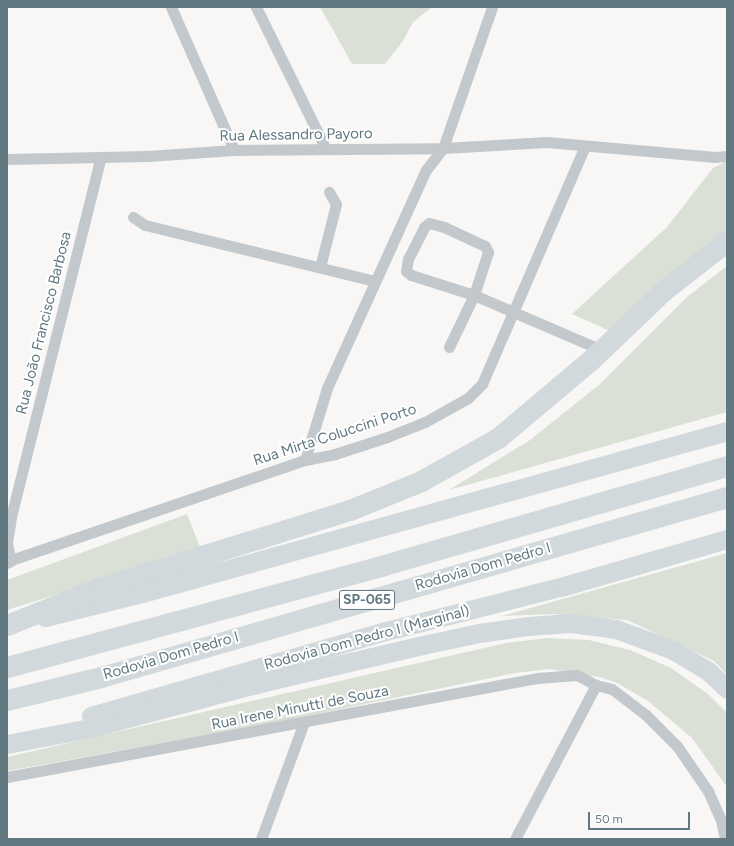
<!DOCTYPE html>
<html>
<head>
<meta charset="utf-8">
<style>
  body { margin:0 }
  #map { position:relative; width:734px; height:846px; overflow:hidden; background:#f8f7f5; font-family:Figtree,sans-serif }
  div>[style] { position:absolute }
  .green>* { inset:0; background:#dae0d6 }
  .minor>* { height:11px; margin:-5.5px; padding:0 5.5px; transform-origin:5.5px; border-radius:5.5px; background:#c2c8cb }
  .tertiary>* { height:14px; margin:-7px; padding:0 7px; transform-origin:7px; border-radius:7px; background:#c2c8cb }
  .trunk>* { height:19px; margin:-9.5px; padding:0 9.5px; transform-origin:9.5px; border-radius:9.5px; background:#d2d9dc }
  .motorway>* { height:21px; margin:-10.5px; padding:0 10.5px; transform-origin:10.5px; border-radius:10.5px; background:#d2d9dc }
  span { translate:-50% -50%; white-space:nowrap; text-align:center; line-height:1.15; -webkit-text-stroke:4px #fff; paint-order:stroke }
  .shield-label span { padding:1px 3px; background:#fff; border:1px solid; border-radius:3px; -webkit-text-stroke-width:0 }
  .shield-label { font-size:14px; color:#617881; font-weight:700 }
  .street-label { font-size:15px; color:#617881 }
  .frame { position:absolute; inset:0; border:8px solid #617881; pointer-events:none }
  .scale { position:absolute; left:588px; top:812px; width:102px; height:18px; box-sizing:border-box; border:2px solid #617881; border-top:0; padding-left:5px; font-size:12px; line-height:14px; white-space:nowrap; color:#617881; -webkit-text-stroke:3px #fff; paint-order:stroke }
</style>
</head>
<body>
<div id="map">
  <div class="green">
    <div style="clip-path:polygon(320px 7px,432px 7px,413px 22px,403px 41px,385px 64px,352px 64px)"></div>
    <div style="clip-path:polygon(727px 161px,727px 229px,610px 331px,572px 314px,667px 227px,713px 168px)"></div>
    <div style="clip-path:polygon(727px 266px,727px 412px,449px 490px,530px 440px,600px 384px,688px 296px)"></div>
    <div style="clip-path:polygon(187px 514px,201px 550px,7px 610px,7px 580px)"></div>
    <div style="clip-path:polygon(727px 553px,727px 675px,714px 661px,627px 620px,555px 614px,502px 616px)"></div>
    <div style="clip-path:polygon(547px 638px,589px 640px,630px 650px,671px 668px,708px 694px,727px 713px,727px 787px,692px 738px,648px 701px,617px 683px,600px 677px,549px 669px,515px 673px,258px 726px,7px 771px,7px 757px,506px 643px)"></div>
  </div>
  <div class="minor">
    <div style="left:171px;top:7px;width:156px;rotate:66.2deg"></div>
    <div style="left:256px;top:7px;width:158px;rotate:63.8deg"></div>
    <div style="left:7px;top:159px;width:141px;rotate:-1.2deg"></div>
    <div style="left:148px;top:156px;width:86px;rotate:-4deg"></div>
    <div style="left:234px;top:150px;width:209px;rotate:-0.5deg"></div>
    <div style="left:443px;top:148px;width:104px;rotate:-3.3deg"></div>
    <div style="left:547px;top:142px;width:169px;rotate:5.1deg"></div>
    <div style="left:715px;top:157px;width:12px;rotate:-5deg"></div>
    <div style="left:133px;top:217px;width:14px;rotate:34deg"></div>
    <div style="left:145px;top:225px;width:237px;rotate:13.7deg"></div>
    <div style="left:429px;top:223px;width:16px;rotate:15deg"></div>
    <div style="left:444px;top:227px;width:45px;rotate:24.9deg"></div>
    <div style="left:485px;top:246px;width:7px;rotate:63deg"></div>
    <div style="left:488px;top:252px;width:45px;rotate:108deg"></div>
    <div style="left:474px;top:295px;width:66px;rotate:-162.4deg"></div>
    <div style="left:411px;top:275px;width:6px;rotate:-141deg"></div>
    <div style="left:406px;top:271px;width:12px;rotate:-81deg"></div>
    <div style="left:408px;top:259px;width:36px;rotate:-63deg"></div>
    <div style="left:424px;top:227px;width:6px;rotate:-39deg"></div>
    <div style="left:320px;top:267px;width:65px;rotate:-75.7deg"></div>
    <div style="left:336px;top:204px;width:14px;rotate:-120deg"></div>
    <div style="left:449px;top:347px;width:58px;rotate:-64.3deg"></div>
    <div style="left:474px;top:295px;width:139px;rotate:23.3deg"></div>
    <div style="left:305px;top:460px;width:75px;rotate:-73deg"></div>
    <div style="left:327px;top:388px;width:239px;rotate:-65.6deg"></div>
    <div style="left:426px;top:170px;width:28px;rotate:-52deg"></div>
    <div style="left:443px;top:148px;width:149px;rotate:-70.8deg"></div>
    <div style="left:7px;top:543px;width:30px;rotate:-81deg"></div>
    <div style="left:12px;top:513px;width:367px;rotate:-76deg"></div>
    <div style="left:7px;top:544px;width:16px;rotate:76deg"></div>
    <div style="left:11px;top:560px;width:311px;rotate:-18.8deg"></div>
    <div style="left:305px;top:460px;width:31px;rotate:-11deg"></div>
    <div style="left:335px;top:454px;width:55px;rotate:-18.1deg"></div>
    <div style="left:387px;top:437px;width:41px;rotate:-21.5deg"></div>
    <div style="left:425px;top:422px;width:49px;rotate:-29.2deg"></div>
    <div style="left:468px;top:398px;width:20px;rotate:-45deg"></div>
    <div style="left:482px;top:384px;width:259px;rotate:-66.6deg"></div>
    <div style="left:7px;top:777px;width:539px;rotate:-10.58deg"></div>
    <div style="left:537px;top:678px;width:40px;rotate:-4.3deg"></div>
    <div style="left:577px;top:675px;width:21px;rotate:28deg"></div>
    <div style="left:596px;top:685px;width:16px;rotate:14deg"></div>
    <div style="left:612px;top:689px;width:43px;rotate:37.4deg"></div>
    <div style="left:646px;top:715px;width:44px;rotate:45deg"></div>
    <div style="left:677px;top:746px;width:55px;rotate:55.4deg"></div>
    <div style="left:708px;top:791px;width:32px;rotate:66deg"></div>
    <div style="left:721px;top:820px;width:19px;rotate:78deg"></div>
    <div style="left:261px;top:839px;width:125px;rotate:-69.8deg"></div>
    <div style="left:515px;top:839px;width:174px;rotate:-62.3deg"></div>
  </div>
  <div class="tertiary">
    <div style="left:7px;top:562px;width:4px;rotate:-27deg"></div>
  </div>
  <div class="trunk">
    <div style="left:45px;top:617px;width:100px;rotate:-13.9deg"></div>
    <div style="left:142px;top:593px;width:607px;rotate:-15.48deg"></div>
    <div style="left:91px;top:716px;width:307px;rotate:-16.1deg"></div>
    <div style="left:386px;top:631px;width:184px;rotate:-14.2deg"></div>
    <div style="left:564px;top:586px;width:170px;rotate:-16.1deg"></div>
    <div style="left:7px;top:744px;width:85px;rotate:-10.9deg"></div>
    <div style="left:90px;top:728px;width:180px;rotate:-14.8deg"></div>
    <div style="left:264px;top:682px;width:163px;rotate:-13.1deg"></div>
    <div style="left:423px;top:645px;width:57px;rotate:-12.1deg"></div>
    <div style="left:479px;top:633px;width:49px;rotate:-8.1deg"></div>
    <div style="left:528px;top:626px;width:42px;rotate:-4.1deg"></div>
    <div style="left:570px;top:623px;width:46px;rotate:7.4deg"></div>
    <div style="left:616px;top:629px;width:61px;rotate:20.2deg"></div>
    <div style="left:673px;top:650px;width:41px;rotate:31deg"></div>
    <div style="left:708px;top:671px;width:26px;rotate:43deg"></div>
  </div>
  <div class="motorway">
    <div style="left:7px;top:625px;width:99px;rotate:-21.9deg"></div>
    <div style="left:99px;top:588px;width:263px;rotate:-17.3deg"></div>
    <div style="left:350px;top:510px;width:77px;rotate:-22.2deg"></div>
    <div style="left:421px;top:481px;width:88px;rotate:-29.2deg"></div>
    <div style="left:498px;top:438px;width:124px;rotate:-40.1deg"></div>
    <div style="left:593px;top:358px;width:97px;rotate:-43.7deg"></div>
    <div style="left:663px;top:291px;width:81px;rotate:-38deg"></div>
    <div style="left:7px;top:667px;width:391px;rotate:-15.1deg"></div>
    <div style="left:384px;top:565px;width:357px;rotate:-16.1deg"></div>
    <div style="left:7px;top:700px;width:97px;rotate:-13.7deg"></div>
    <div style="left:101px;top:677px;width:651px;rotate:-16.04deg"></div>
  </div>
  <div class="shield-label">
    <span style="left:367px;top:600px">SP-065</span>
  </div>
  <div class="street-label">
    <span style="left:296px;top:135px;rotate:-1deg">Rua Alessandro Payoro</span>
    <span style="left:44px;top:323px;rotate:-76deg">Rua João Francisco Barbosa</span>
    <span style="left:335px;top:435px;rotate:-18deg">Rua Mirta Coluccini Porto</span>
    <span style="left:483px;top:567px;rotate:-16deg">Rodovia Dom Pedro I</span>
    <span style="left:367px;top:638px;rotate:-15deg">Rodovia Dom Pedro I (Marginal)</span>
    <span style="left:171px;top:656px;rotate:-16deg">Rodovia Dom Pedro I</span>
    <span style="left:300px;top:708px;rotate:-11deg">Rua Irene Minutti de Souza</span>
  </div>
  <div class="frame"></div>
  <div class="scale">50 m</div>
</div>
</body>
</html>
